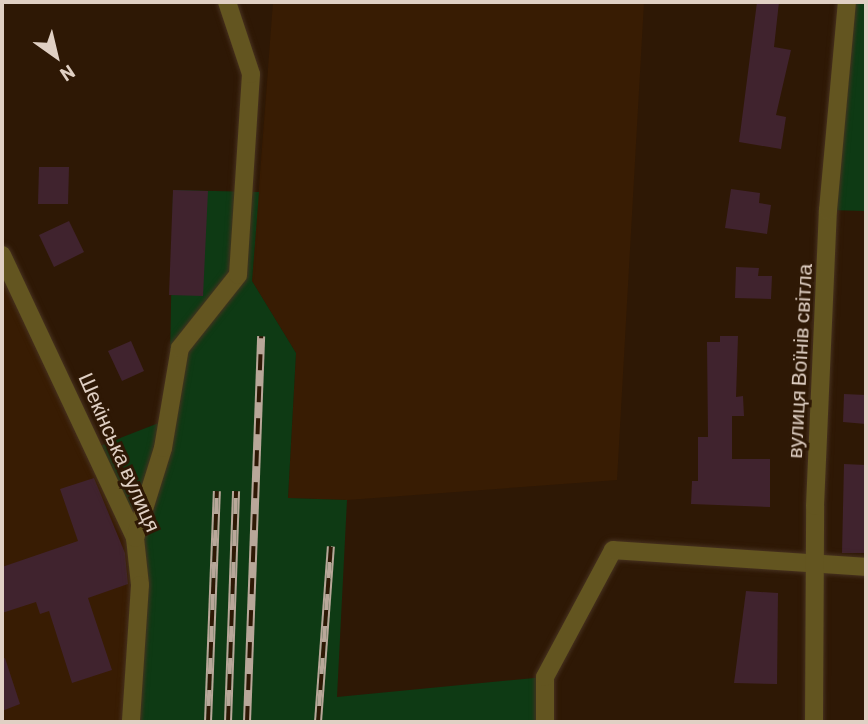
<!DOCTYPE html>
<html>
<head>
<meta charset="utf-8">
<style>
  body { margin:0 }
  #map { position:relative; width:868px; height:724px; overflow:hidden; background:#2e1805; font-family:Barlow,sans-serif }
  div>[style] { position:absolute }
  .built>* { inset:0; background:#381c03 }
  .green>* { inset:0; background:#0e3a14 }
  .building>* { inset:0; background:#40232e }
  .roads { filter:drop-shadow(0 0 2px #473220) drop-shadow(0 0 2px #473220) }
  .minor>* { height:18px; margin:-9px; padding:0 9px; transform-origin:9px; border-radius:9px; background:#635520 }
  .rail>* { height:8px; margin-top:-4px; transform-origin:0; background:repeating-linear-gradient(90deg,#2e1805 0 16px,#b8a799 0 32px); box-sizing:border-box; border-block:2px solid #b8a799 }
  span { translate:-50% -50%; white-space:nowrap; text-align:center; line-height:1.15; -webkit-text-stroke:6px #2e1805; paint-order:stroke }
  .street-label { font-size:21px; color:#e0d0c4 }
  .frame { position:absolute; inset:0; border:4px solid #e0d0c4; pointer-events:none }
  .north { position:absolute; left:21px; top:21px; width:70px; height:70px; -webkit-text-stroke:5px #2e1805; paint-order:stroke; rotate:146deg; font-size:19px; font-weight:700; line-height:28px; text-align:center; color:#e0d0c4 }
  .north::after { content:''; display:block; margin:auto; width:24px; height:32px; background:#e0d0c4; clip-path:polygon(50% 0,100% 100%,50% 72%,0 100%) }
</style>
</head>
<body>
<div id="map">
  <div class="built">
    <div style="clip-path:polygon(273px 2px,644px 2px,617px 480px,347px 500px,288px 498px,296px 353px,252px 281px)"></div>
    <div style="clip-path:polygon(2px 255px,135px 538px,131px 722px,2px 722px)"></div>
  </div>
  <div class="green">
    <div style="clip-path:polygon(847px 2px,866px 2px,866px 211px,828px 210px)"></div>
    <div style="clip-path:polygon(173px 190px,259px 192px,252px 281px,296px 353px,288px 498px,347px 500px,337px 697px,545px 677px,545px 722px,131px 722px,140px 574px,97px 447px,169px 419px)"></div>
  </div>
  <div class="building">
    <div style="clip-path:polygon(757px 2px,779px 2px,774px 47px,791px 50px,776px 115px,786px 117px,781px 149px,739px 142px)"></div>
    <div style="clip-path:polygon(39px 167px,69px 167px,68px 204px,38px 204px)"></div>
    <div style="clip-path:polygon(731px 189px,760px 193px,759px 203px,771px 205px,767px 234px,725px 228px)"></div>
    <div style="clip-path:polygon(173px 190px,208px 191px,203px 296px,169px 295px)"></div>
    <div style="clip-path:polygon(69px 221px,84px 252px,54px 267px,39px 235px)"></div>
    <div style="clip-path:polygon(736px 267px,759px 268px,758px 276px,772px 276px,771px 299px,735px 298px)"></div>
    <div style="clip-path:polygon(720px 336px,738px 336px,736px 397px,743px 396px,744px 416px,732px 416px,732px 459px,770px 459px,770px 507px,691px 504px,692px 481px,698px 481px,698px 437px,708px 437px,707px 342px,720px 342px)"></div>
    <div style="clip-path:polygon(131px 341px,144px 371px,122px 381px,108px 351px)"></div>
    <div style="clip-path:polygon(844px 394px,866px 395px,866px 424px,843px 422px)"></div>
    <div style="clip-path:polygon(844px 464px,866px 465px,866px 553px,842px 553px)"></div>
    <div style="clip-path:polygon(94px 478px,125px 553px,128px 584px,88px 598px,112px 670px,72px 683px,49px 611px,40px 614px,36px 602px,2px 613px,2px 567px,78px 541px,60px 489px)"></div>
    <div style="clip-path:polygon(746px 591px,778px 593px,777px 684px,734px 683px)"></div>
    <div style="clip-path:polygon(5px 658px,20px 704px,2px 711px,2px 659px)"></div>
  </div>
  <div class="roads">
    <div class="minor">
      <div style="left:2px;top:255px;width:313px;rotate:64.8deg"></div>
      <div style="left:135px;top:538px;width:47px;rotate:83.9deg"></div>
      <div style="left:140px;top:585px;width:137px;rotate:93.8deg"></div>
      <div style="left:135px;top:538px;width:94px;rotate:-72.7deg"></div>
      <div style="left:163px;top:448px;width:101px;rotate:-80.4deg"></div>
      <div style="left:180px;top:348px;width:93px;rotate:-51.5deg"></div>
      <div style="left:238px;top:275px;width:201px;rotate:-86.3deg"></div>
      <div style="left:251px;top:74px;width:76px;rotate:-108.4deg"></div>
      <div style="left:545px;top:722px;width:45px;rotate:-90deg"></div>
      <div style="left:545px;top:677px;width:144px;rotate:-61.8deg"></div>
      <div style="left:613px;top:550px;width:254px;rotate:3.8deg"></div>
      <div style="left:814px;top:722px;width:216px;rotate:-89.7deg"></div>
      <div style="left:815px;top:506px;width:296px;rotate:-87.5deg"></div>
      <div style="left:828px;top:210px;width:209px;rotate:-84.8deg"></div>
    </div>
  </div>
  <div class="rail">
    <div style="left:208px;top:722px;width:231px;rotate:-87.8deg"></div>
    <div style="left:228px;top:722px;width:231px;rotate:-88deg"></div>
    <div style="left:247px;top:722px;width:386px;rotate:-87.9deg"></div>
    <div style="left:318px;top:722px;width:176px;rotate:-85.8deg"></div>
  </div>
  <div class="street-label">
    <span style="left:799px;top:361px;rotate:-87deg">вулиця Воїнів світла</span>
    <span style="left:120px;top:452px;rotate:66deg">Шекінська вулиця</span>
  </div>
  <div class="frame"></div>
  <div class="north">N</div>
</div>
</body>
</html>
